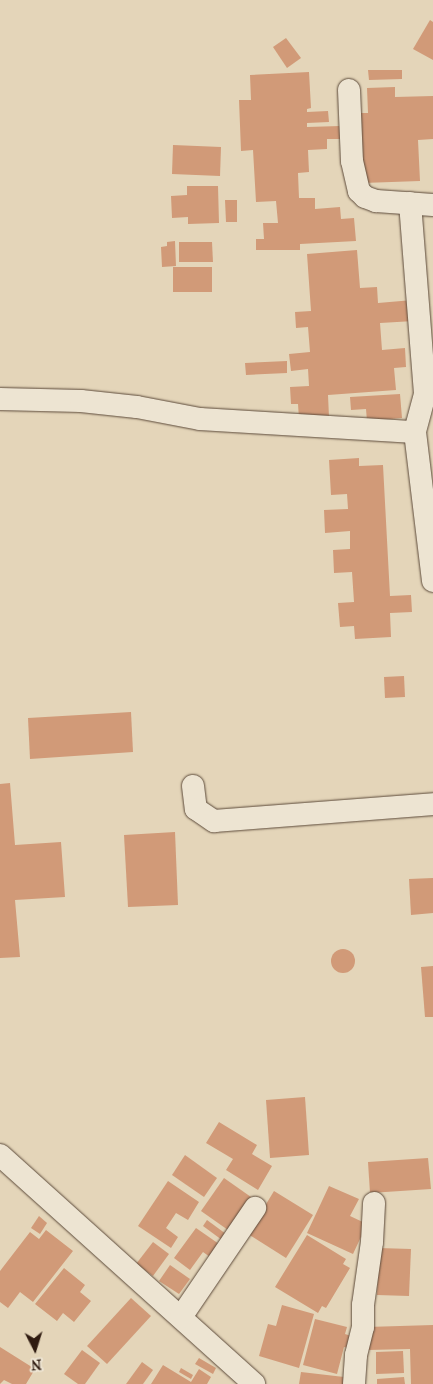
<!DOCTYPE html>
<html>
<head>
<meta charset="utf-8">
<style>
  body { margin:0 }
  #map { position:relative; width:433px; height:1384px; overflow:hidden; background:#e4d5b9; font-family:"IM FELL French Canon",serif }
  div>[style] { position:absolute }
  .building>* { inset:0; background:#d19a78 }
  .round { border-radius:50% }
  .roads { filter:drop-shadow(0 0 1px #5c4a3a) drop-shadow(0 0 1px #5c4a3a) }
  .minor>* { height:22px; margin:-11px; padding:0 11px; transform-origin:11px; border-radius:11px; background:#ede4d2 }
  span { translate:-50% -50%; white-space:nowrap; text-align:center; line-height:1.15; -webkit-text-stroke:4.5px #ede4d2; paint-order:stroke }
  .north { position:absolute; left:10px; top:1324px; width:50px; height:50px; -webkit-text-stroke:4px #ede4d2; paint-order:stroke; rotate:175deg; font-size:14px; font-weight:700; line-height:20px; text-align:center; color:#2f1b10 }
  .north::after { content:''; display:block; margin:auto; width:18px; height:22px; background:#2f1b10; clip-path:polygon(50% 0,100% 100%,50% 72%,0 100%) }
</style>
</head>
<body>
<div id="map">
  <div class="building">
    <div style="clip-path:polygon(430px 20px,433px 22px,433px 60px,413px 49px)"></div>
    <div style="clip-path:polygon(286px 38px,301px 58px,287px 68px,273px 47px)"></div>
    <div style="clip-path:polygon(368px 70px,402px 70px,402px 79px,369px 80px)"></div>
    <div style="clip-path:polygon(309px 72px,311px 108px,307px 109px,307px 112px,328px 111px,329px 122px,307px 123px,307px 127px,340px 126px,340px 139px,327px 139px,327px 149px,308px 150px,309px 172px,298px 173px,299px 198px,315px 198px,315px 209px,340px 207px,341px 219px,354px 218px,356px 241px,300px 244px,300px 250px,256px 250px,256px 239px,264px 239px,263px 223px,278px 223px,276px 201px,256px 202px,253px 150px,241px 151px,239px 100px,251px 100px,250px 75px)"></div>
    <div style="clip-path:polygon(395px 87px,395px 97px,433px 96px,433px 139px,418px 140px,420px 181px,363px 183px,361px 113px,368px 113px,367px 88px)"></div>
    <div style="clip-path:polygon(173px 145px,221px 147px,220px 176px,172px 174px)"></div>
    <div style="clip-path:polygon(187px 186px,218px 186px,219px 223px,188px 224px,188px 217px,172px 218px,171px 196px,187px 195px)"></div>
    <div style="clip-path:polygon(225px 200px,237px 200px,237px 222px,226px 222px)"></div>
    <div style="clip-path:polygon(175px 241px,176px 266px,162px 267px,161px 247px,167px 246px,167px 242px)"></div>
    <div style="clip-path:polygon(179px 242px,212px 242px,213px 262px,179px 262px)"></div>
    <div style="clip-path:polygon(357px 250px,360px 288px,377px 287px,378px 303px,413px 300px,414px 321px,380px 323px,382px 350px,405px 348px,406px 367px,394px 368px,396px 390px,328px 395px,329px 417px,299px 419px,298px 404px,291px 404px,290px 387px,309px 386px,308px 369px,291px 371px,289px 354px,310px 352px,308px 327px,296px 328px,295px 312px,311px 311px,307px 254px)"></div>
    <div style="clip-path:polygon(173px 267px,212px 267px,212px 292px,173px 292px)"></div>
    <div style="clip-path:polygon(287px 361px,287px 373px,246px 375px,245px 363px)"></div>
    <div style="clip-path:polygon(400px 394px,402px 418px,367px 421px,366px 409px,351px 410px,350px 397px)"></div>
    <div style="clip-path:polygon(359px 458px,359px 466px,383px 465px,390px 596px,411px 595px,412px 612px,390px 613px,391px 637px,355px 639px,354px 626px,340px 627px,338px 603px,354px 602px,352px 572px,334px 573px,333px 550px,350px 549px,350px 531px,325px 533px,324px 510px,348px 509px,347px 494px,331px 495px,329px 460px)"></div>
    <div style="clip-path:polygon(404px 676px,405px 697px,385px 698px,384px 677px)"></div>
    <div style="clip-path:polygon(131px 712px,133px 752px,30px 759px,28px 718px)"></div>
    <div style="clip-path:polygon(10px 783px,15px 845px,61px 842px,65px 897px,15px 900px,20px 957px,0 958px,0 784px)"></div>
    <div style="clip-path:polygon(175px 832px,178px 905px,128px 907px,124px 835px)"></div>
    <div style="clip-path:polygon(433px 878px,433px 913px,411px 915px,409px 879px)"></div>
    <div class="round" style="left:331px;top:949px;width:24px;height:24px"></div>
    <div style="clip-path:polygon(433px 966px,433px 1017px,425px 1017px,421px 967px)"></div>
    <div style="clip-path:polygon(305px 1097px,309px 1155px,270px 1158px,266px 1100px)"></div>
    <div style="clip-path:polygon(219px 1122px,257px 1145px,252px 1154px,272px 1166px,258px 1190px,226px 1170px,233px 1159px,206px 1143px)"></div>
    <div style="clip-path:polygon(185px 1155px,217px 1178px,204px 1197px,172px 1175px)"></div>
    <div style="clip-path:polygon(428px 1158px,431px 1189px,370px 1193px,368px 1162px)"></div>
    <div style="clip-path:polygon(224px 1178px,251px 1197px,228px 1230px,201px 1211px)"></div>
    <div style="clip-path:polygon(168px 1181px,199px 1202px,188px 1220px,176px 1213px,166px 1228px,178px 1237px,171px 1248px,138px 1226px)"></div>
    <div style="clip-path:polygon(329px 1186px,359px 1199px,350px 1216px,367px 1224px,353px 1254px,307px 1233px)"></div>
    <div style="clip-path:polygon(274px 1191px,313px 1215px,286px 1258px,248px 1234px)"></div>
    <div style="clip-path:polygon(39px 1216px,47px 1223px,40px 1234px,31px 1228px)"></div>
    <div style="clip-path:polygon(207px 1220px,226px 1234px,222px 1240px,203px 1226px)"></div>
    <div style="clip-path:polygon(196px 1228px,219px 1244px,210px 1257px,203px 1252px,190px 1270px,174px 1258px)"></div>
    <div style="clip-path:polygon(46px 1230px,73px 1251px,33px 1302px,20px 1292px,8px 1308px,0 1302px,0 1271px,30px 1232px,39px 1239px)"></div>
    <div style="clip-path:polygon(307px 1235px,346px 1259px,343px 1264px,350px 1268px,326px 1308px,322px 1306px,318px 1313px,275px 1287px)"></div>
    <div style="clip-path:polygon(153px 1242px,169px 1254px,153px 1276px,136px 1264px)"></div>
    <div style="clip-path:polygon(379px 1248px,411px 1249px,409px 1296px,377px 1295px)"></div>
    <div style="clip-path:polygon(170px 1265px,190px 1279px,179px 1294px,159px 1281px)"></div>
    <div style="clip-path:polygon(64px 1268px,85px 1285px,80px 1292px,91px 1301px,74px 1322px,63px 1313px,57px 1321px,35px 1304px)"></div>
    <div style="clip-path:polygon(131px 1298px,151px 1316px,107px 1364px,87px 1346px)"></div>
    <div style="clip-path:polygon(282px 1305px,314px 1314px,299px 1368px,259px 1356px,268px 1324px,276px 1326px)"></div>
    <div style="clip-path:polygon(315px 1319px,347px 1327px,345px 1334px,351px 1336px,348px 1348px,344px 1347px,337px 1374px,303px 1365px)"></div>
    <div style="clip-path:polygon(433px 1325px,433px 1384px,411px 1384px,410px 1349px,368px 1350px,367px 1327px)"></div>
    <div style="clip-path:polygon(0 1347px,35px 1369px,26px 1384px,12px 1384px,4px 1380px,0 1384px)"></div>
    <div style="clip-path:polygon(82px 1350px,100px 1363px,85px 1384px,78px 1384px,64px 1374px)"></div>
    <div style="clip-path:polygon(403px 1351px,404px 1373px,376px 1374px,376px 1352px)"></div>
    <div style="clip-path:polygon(199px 1358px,216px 1368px,213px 1374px,195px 1364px)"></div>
    <div style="clip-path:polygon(142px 1362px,153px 1370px,143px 1384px,126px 1384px)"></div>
    <div style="clip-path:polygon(163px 1365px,191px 1382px,199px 1369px,211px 1377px,207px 1384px,151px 1384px)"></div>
    <div style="clip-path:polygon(181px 1368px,193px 1375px,191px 1379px,179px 1372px)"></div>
    <div style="clip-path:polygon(301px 1372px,344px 1377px,343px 1384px,299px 1384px)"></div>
    <div style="clip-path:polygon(404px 1377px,405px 1384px,377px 1384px,377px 1379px)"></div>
  </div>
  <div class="roads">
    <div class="minor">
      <div style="left:349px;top:90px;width:71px;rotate:87.6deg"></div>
      <div style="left:352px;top:161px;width:31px;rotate:77deg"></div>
      <div style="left:359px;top:191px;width:8px;rotate:45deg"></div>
      <div style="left:365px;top:197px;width:12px;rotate:20deg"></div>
      <div style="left:376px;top:201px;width:57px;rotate:4deg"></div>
      <div style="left:410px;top:203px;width:192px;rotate:85.5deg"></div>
      <div style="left:425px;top:394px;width:39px;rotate:105deg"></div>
      <div style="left:415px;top:432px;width:150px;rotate:83.1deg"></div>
      <div style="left:0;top:399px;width:81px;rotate:1.4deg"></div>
      <div style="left:81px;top:401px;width:56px;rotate:6.1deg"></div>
      <div style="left:137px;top:407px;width:64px;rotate:10.8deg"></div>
      <div style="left:200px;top:419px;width:215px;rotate:3.5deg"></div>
      <div style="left:193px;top:786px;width:23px;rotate:83deg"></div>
      <div style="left:196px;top:809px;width:22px;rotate:34deg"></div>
      <div style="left:214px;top:821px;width:220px;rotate:-4.4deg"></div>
      <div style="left:0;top:1155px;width:342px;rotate:42deg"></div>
      <div style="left:181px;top:1317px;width:132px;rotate:-55.8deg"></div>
      <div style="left:354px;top:1384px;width:29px;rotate:-86deg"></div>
      <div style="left:356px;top:1355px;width:29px;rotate:-76deg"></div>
      <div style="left:363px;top:1327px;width:22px;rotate:-90deg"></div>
      <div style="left:363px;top:1305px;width:64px;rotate:-81.9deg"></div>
      <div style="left:372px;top:1242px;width:39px;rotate:-87deg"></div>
    </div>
  </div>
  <div class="north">N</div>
</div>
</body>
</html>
